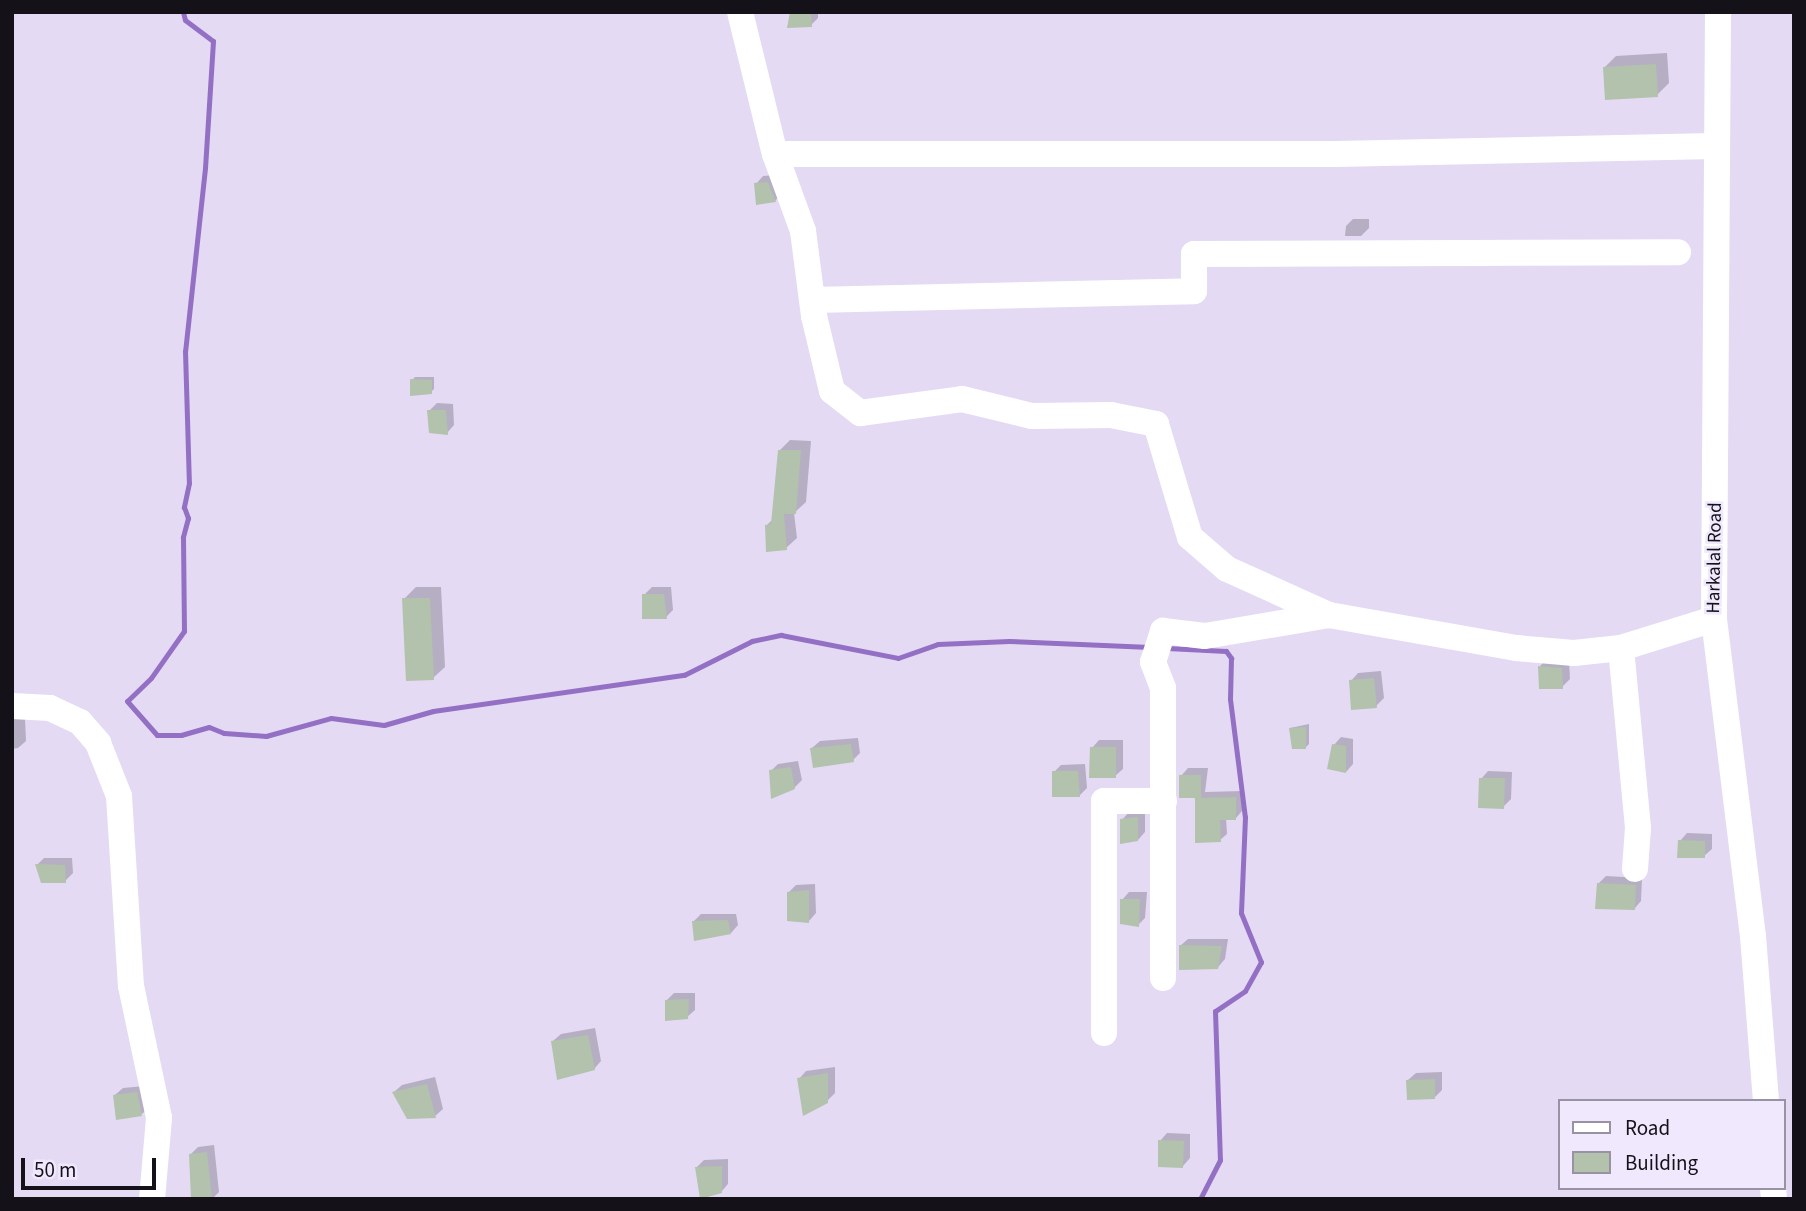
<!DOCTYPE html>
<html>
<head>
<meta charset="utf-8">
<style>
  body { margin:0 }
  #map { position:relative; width:1806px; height:1211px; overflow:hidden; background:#e4daf4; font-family:"Source Sans 3",sans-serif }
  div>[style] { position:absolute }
  .shadow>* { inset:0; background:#0003 }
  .stream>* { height:5px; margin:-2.5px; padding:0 2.5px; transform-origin:2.5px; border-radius:2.5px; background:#9470c4 }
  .building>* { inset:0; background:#b2c2ac }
  .minor>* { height:26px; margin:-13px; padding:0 13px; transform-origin:13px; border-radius:13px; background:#fff }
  span { translate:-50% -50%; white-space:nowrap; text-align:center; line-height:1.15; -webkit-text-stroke:5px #f0e8fd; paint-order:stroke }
  .street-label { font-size:19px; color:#141119 }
  .frame { position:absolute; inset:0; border:14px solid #141119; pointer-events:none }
  .legend { position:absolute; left:1558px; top:1099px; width:228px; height:91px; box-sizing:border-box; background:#f0e8fd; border:2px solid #9892a2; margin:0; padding:9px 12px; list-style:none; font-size:21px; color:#141119 }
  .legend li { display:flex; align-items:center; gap:14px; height:35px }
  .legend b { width:35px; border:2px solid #9892a2 }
  .scale { position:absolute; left:21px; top:1158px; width:135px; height:32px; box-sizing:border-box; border:4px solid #141119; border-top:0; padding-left:9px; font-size:21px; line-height:24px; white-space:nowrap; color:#141119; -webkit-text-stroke:5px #f0e8fd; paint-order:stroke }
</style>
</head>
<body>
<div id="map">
  <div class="shadow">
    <div style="clip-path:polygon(792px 12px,818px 12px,818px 18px,811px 25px)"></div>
    <div style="clip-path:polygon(1667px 53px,1669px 83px,1657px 95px,1604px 68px,1616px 56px)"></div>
    <div style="clip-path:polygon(776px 175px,782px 193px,775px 201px,756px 184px,763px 176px)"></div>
    <div style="clip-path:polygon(1353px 219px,1369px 219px,1369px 228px,1361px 236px,1345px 236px,1346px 226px)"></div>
    <div style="clip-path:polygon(415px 377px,434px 377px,434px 389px,431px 392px,412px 380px)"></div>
    <div style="clip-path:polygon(437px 403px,453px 404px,454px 425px,447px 433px,429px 411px)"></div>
    <div style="clip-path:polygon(790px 440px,811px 441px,806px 502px,794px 513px,797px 538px,786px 548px,766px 526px,773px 519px,779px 451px)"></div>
    <div style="clip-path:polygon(416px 587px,441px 587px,445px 667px,433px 678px,404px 599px)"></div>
    <div style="clip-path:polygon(652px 587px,671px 587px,673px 610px,666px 617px,644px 595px)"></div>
    <div style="clip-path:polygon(1547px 659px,1569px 661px,1570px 679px,1562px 687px,1540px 666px)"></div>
    <div style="clip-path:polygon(1381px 671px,1384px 698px,1376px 706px,1351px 681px,1358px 673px)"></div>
    <div style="clip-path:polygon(12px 719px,25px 719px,26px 741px,18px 748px,12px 749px)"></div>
    <div style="clip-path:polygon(1309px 724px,1309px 744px,1306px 747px,1290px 728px)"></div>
    <div style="clip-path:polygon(1341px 737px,1353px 739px,1353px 764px,1346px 772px,1334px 745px)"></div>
    <div style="clip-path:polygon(858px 738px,860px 753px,853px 760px,812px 748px,820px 741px)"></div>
    <div style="clip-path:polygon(1099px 740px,1123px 740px,1123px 769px,1115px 776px,1092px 748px)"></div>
    <div style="clip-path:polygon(798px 761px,802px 780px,794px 788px,771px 771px,778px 764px)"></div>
    <div style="clip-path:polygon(1085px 764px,1087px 788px,1079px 796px,1054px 772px,1061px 765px)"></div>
    <div style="clip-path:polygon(1188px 768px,1208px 768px,1205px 792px,1243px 791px,1242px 811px,1236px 818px,1226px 818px,1227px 834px,1220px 840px,1181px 776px)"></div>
    <div style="clip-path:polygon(1488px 771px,1512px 772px,1511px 799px,1503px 807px,1481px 779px)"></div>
    <div style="clip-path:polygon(1145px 810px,1145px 832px,1138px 840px,1122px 820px,1129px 812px)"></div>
    <div style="clip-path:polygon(1687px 833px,1712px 834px,1712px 849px,1704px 856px,1680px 841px)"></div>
    <div style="clip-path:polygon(44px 858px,72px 858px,73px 873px,65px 881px,37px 865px)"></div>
    <div style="clip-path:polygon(1606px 876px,1642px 878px,1641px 901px,1634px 909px,1598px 884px)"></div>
    <div style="clip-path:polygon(815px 884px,816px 913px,809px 921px,789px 892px,796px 885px)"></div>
    <div style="clip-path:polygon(1129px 892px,1147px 892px,1145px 918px,1138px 925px,1122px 900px)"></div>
    <div style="clip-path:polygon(701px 914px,736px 914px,738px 925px,731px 933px,693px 922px)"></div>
    <div style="clip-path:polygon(1188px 939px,1228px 939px,1225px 959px,1218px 967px,1180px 946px)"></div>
    <div style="clip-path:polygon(674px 993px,695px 993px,695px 1010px,687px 1017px,667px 1000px)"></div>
    <div style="clip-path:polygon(595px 1028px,601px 1061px,594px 1069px,553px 1041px,561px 1034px)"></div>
    <div style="clip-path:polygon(835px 1067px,835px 1093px,827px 1101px,799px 1079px,806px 1071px)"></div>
    <div style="clip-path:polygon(1442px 1072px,1442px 1090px,1434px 1098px,1408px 1080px,1416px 1073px)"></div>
    <div style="clip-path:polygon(435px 1077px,443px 1109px,435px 1116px,394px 1092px,402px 1085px)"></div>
    <div style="clip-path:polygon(145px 1086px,149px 1107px,142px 1114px,115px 1095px,123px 1088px)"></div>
    <div style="clip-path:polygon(1167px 1133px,1190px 1134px,1190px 1158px,1183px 1166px,1160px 1141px)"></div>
    <div style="clip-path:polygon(214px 1145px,219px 1192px,212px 1199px,193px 1199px,191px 1154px,198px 1147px)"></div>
    <div style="clip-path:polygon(728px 1159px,728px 1184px,721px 1192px,697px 1167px,704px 1160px)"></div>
  </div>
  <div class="stream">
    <div style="left:183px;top:12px;width:8px;rotate:76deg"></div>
    <div style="left:185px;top:20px;width:35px;rotate:37deg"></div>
    <div style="left:213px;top:41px;width:127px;rotate:93.6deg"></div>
    <div style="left:205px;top:168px;width:184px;rotate:96.2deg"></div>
    <div style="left:185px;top:351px;width:132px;rotate:88.3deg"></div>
    <div style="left:189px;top:483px;width:25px;rotate:102deg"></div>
    <div style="left:184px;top:507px;width:12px;rotate:70deg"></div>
    <div style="left:188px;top:518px;width:20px;rotate:105deg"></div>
    <div style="left:183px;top:537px;width:94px;rotate:89.4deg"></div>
    <div style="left:184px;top:631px;width:57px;rotate:125.1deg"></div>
    <div style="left:151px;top:678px;width:33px;rotate:136deg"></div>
    <div style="left:127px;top:701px;width:45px;rotate:48.6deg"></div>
    <div style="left:157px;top:735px;width:24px"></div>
    <div style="left:181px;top:735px;width:29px;rotate:-16deg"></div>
    <div style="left:209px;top:727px;width:16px;rotate:22deg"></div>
    <div style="left:224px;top:733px;width:42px;rotate:4.1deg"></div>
    <div style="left:266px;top:736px;width:67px;rotate:-15.5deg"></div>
    <div style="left:331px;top:718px;width:53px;rotate:7.5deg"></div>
    <div style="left:384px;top:725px;width:51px;rotate:-15.9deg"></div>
    <div style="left:433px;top:711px;width:254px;rotate:-8.2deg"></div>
    <div style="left:684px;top:675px;width:76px;rotate:-26.6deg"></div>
    <div style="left:752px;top:641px;width:30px;rotate:-12deg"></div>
    <div style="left:781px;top:635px;width:119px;rotate:11.1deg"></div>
    <div style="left:898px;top:658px;width:42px;rotate:-19.3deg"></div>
    <div style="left:938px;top:644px;width:71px;rotate:-2.4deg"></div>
    <div style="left:1009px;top:641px;width:141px;rotate:2.4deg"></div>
    <div style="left:1167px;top:648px;width:59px;rotate:2.9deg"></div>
    <div style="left:1226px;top:651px;width:9px;rotate:54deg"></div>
    <div style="left:1231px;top:658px;width:41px;rotate:91.4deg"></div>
    <div style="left:1230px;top:699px;width:119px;rotate:82.8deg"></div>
    <div style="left:1245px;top:817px;width:96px;rotate:92.4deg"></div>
    <div style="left:1241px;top:913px;width:53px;rotate:67.8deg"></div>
    <div style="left:1261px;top:962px;width:33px;rotate:119deg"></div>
    <div style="left:1245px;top:991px;width:36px;rotate:146deg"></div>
    <div style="left:1215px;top:1011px;width:149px;rotate:88.1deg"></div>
    <div style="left:1220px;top:1160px;width:44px;rotate:117.1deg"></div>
  </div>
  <div class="building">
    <div style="clip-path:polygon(790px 12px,811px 12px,812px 27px,787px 28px)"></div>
    <div style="clip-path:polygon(1656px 64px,1658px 97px,1605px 100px,1603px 67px)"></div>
    <div style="clip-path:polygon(768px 182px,776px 202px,756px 205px,754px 183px)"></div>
    <div style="clip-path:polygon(410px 379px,432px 380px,432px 394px,410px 396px)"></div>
    <div style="clip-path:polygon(427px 410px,446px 410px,448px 435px,429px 433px)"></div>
    <div style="clip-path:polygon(778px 450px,801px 450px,796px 514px,784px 514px,787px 550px,766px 552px,765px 525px,771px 524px)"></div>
    <div style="clip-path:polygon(642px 594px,664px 594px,667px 619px,642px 619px)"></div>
    <div style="clip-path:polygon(402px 598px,430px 598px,434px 680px,406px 681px)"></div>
    <div style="clip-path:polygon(1538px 666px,1562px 668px,1563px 689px,1539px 689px)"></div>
    <div style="clip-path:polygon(1374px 678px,1377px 708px,1351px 710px,1349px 680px)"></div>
    <div style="clip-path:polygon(1306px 727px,1306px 749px,1292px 749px,1289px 728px)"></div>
    <div style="clip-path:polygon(851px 744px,854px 762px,813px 768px,810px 748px)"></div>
    <div style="clip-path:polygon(1332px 744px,1346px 746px,1346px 773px,1327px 769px)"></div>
    <div style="clip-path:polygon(1090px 747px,1116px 747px,1116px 778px,1089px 778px)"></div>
    <div style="clip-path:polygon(791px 767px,795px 789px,771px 799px,769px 770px)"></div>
    <div style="clip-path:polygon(1052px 771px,1078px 771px,1080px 797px,1052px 797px)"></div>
    <div style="clip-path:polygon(1179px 775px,1201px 775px,1201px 798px,1179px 798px)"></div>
    <div style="clip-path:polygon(1479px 778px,1505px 778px,1504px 809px,1478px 808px)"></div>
    <div style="clip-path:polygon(1236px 797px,1236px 820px,1220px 820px,1221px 842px,1195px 843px,1195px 798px)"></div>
    <div style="clip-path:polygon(1138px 817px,1138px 841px,1120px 844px,1120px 819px)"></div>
    <div style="clip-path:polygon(1678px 840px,1705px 841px,1705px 858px,1677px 858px)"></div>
    <div style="clip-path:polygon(35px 864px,65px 865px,66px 883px,41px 883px)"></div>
    <div style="clip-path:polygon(1597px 883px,1636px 885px,1635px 910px,1595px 909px)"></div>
    <div style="clip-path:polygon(809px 890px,809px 923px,787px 921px,787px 892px)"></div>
    <div style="clip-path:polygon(1120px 899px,1140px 899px,1139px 927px,1120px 924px)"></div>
    <div style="clip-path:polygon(728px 920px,731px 934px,694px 941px,692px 921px)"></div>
    <div style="clip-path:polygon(1179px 945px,1222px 946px,1218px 969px,1179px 970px)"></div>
    <div style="clip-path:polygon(689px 999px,688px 1019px,665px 1021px,665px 1000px)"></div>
    <div style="clip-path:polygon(588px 1035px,595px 1070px,557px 1080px,551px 1041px)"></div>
    <div style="clip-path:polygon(828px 1073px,828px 1103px,803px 1116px,797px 1078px)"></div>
    <div style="clip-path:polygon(1435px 1079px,1435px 1099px,1407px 1100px,1406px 1080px)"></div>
    <div style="clip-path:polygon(427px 1084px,436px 1118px,407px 1119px,392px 1092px)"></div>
    <div style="clip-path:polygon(137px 1092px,142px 1116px,116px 1120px,113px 1095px)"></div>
    <div style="clip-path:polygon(1158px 1140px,1184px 1141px,1183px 1168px,1158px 1167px)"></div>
    <div style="clip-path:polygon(207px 1152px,212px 1199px,191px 1199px,189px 1154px)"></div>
    <div style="clip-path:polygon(722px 1166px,722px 1193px,700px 1199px,695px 1167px)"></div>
  </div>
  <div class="minor">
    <div style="left:740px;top:12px;width:146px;rotate:76.2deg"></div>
    <div style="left:775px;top:154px;width:82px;rotate:70deg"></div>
    <div style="left:803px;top:231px;width:86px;rotate:82.6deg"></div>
    <div style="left:814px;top:316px;width:77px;rotate:76.5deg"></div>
    <div style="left:832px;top:391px;width:36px;rotate:38deg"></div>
    <div style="left:860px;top:413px;width:103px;rotate:-7.8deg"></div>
    <div style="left:962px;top:399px;width:72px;rotate:13.7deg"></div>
    <div style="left:1032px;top:416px;width:79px;rotate:-0.7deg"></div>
    <div style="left:1111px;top:415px;width:46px;rotate:11.3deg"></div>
    <div style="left:1156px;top:424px;width:118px;rotate:73.3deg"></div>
    <div style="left:1190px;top:537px;width:49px;rotate:40.9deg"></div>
    <div style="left:1227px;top:569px;width:112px;rotate:24.3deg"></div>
    <div style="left:1329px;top:615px;width:190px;rotate:10deg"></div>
    <div style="left:1516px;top:648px;width:58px;rotate:4.9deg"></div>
    <div style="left:1574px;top:653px;width:47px;rotate:-6.1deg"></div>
    <div style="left:1621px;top:648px;width:97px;rotate:-17.3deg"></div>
    <div style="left:1718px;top:12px;width:607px;rotate:90.38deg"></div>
    <div style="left:1714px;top:619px;width:319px;rotate:83deg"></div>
    <div style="left:1753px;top:936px;width:166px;rotate:85.5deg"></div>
    <div style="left:775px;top:154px;width:561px"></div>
    <div style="left:1336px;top:154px;width:379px;rotate:-1.2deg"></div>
    <div style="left:812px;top:300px;width:382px;rotate:-1.3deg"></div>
    <div style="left:1194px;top:291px;width:37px;rotate:-90deg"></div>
    <div style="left:1194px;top:254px;width:484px;rotate:-0.2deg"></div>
    <div style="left:1621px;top:648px;width:181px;rotate:84.6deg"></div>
    <div style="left:1638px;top:828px;width:41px;rotate:94.2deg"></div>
    <div style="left:12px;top:706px;width:38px;rotate:3deg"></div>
    <div style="left:50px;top:708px;width:33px;rotate:25deg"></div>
    <div style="left:80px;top:722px;width:28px;rotate:49deg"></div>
    <div style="left:98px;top:743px;width:57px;rotate:68.4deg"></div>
    <div style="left:119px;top:796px;width:190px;rotate:86.4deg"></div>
    <div style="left:131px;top:986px;width:135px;rotate:78deg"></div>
    <div style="left:159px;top:1118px;width:81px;rotate:94.9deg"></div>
    <div style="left:1163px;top:978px;width:290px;rotate:-90deg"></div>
    <div style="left:1163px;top:688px;width:28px;rotate:-111deg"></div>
    <div style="left:1153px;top:662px;width:33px;rotate:-72deg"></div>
    <div style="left:1163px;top:631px;width:42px;rotate:6.8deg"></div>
    <div style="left:1205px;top:636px;width:126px;rotate:-9.6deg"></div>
    <div style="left:1104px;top:1033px;width:232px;rotate:-90deg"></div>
    <div style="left:1104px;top:801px;width:60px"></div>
    <div style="left:1773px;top:1188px;width:11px;rotate:85deg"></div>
  </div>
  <div class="street-label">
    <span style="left:1715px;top:558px;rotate:-89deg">Harkalal Road</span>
  </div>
  <div class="frame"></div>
  <ul class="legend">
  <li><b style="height:9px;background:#fff"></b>Road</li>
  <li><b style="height:19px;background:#b2c2ac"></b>Building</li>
  </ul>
  <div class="scale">50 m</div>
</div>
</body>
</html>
